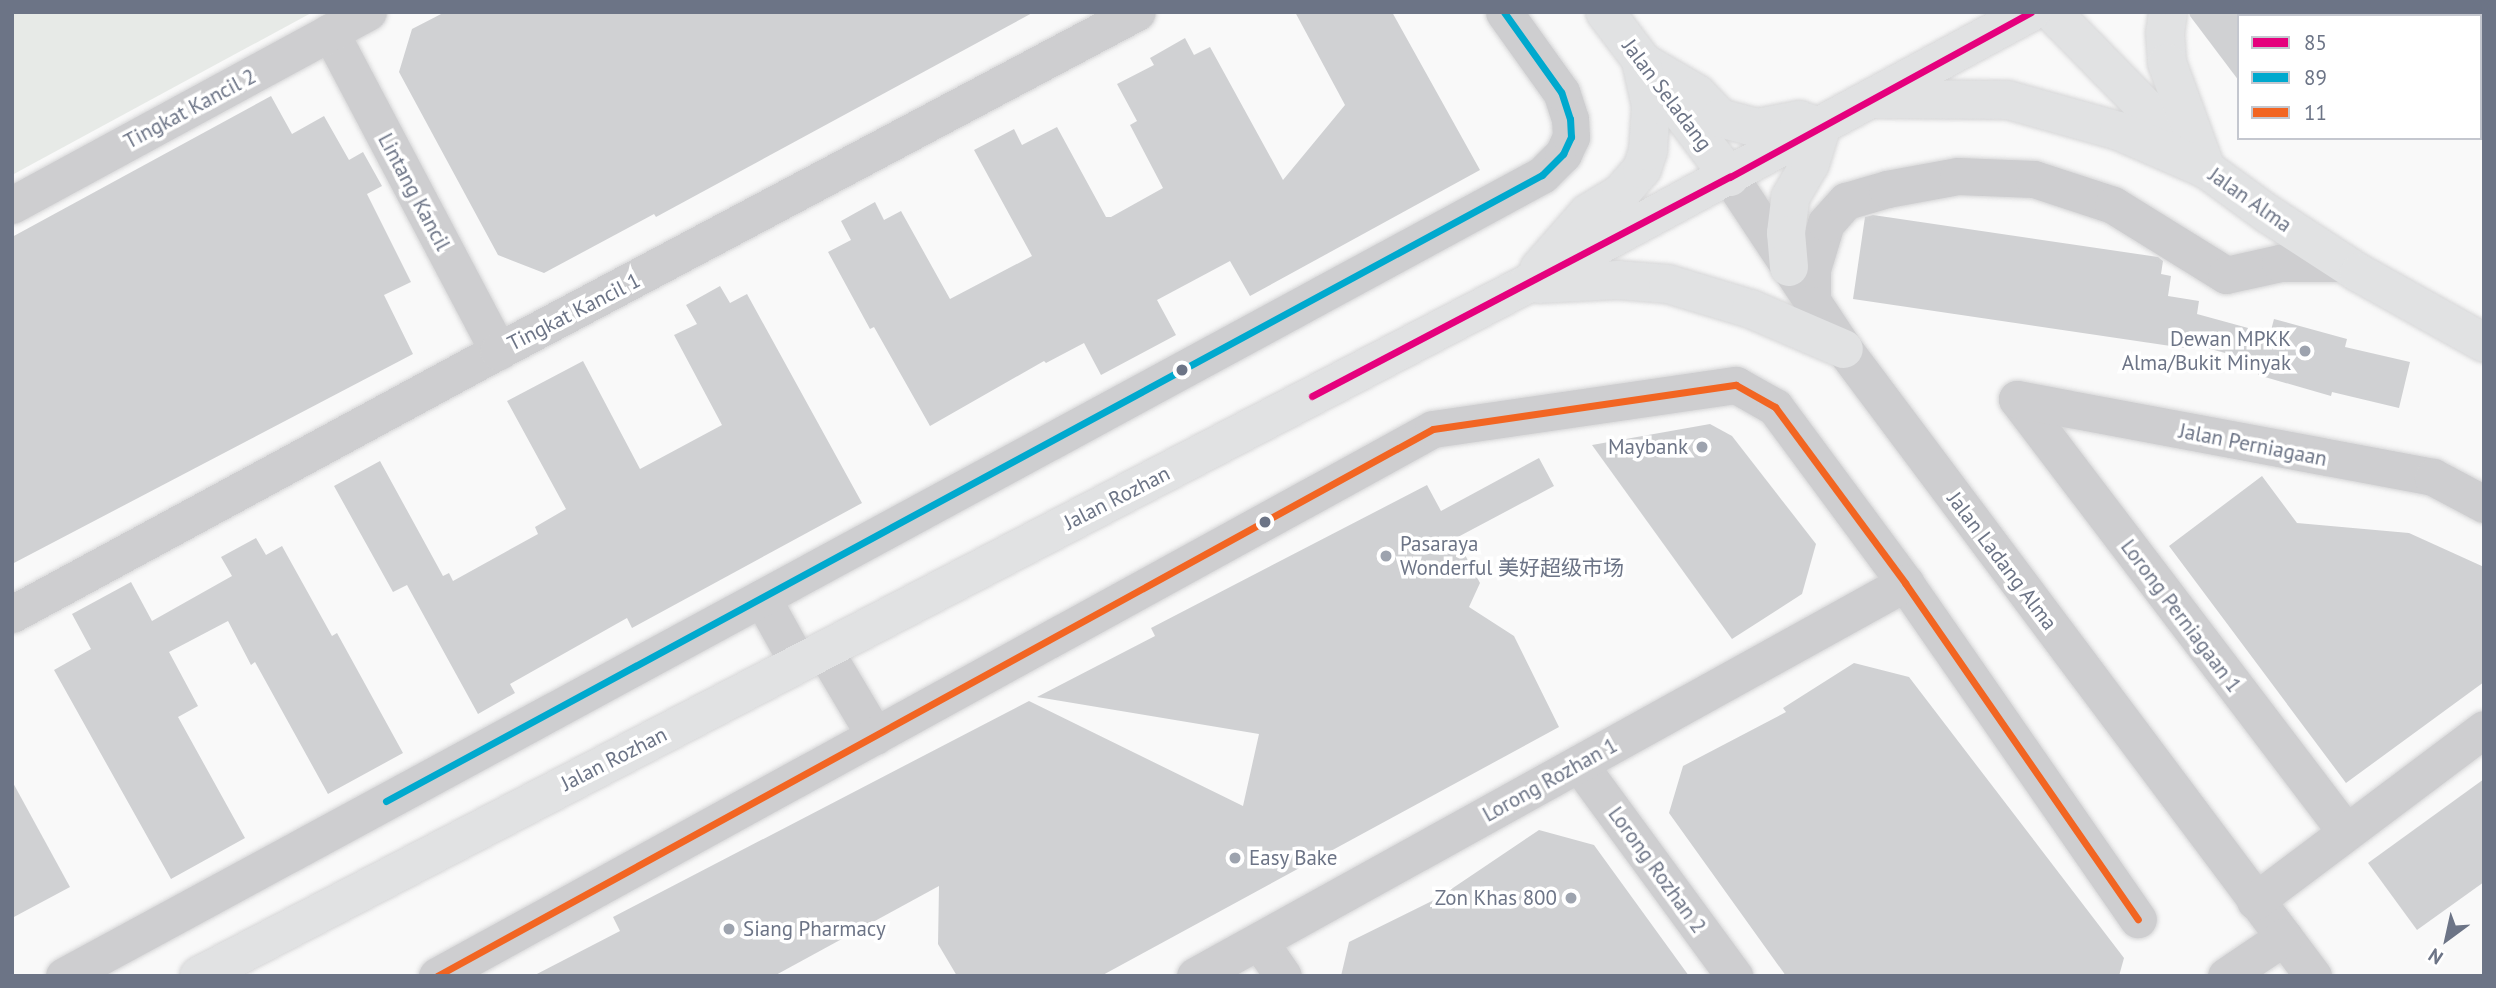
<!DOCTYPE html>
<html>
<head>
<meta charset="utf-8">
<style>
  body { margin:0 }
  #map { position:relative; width:2496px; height:988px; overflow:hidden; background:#f9f9f9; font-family:"PT Sans","Noto Sans SC",sans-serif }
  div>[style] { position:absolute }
  .green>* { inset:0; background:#e7eae7 }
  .building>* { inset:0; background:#d0d1d3 }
  .roads { filter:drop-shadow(0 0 2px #d6d6d7) drop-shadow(0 0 2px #d6d6d7) }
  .street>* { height:37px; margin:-18.5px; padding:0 18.5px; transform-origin:18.5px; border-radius:18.5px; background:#ceced0 }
  .secondary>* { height:38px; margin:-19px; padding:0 19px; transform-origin:19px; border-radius:19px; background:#e1e2e3 }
  .primary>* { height:38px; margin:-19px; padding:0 19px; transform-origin:19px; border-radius:19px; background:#e1e2e3 }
  .bus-1>* { height:7px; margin:-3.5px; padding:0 3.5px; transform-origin:3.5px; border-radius:3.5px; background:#e5007d }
  .bus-2>* { height:7px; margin:-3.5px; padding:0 3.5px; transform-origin:3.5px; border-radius:3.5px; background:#00a9ce }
  .bus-3>* { height:7px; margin:-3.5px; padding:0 3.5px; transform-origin:3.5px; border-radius:3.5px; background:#f26522 }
  .dots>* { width:19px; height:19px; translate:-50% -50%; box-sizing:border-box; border:4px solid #fff; border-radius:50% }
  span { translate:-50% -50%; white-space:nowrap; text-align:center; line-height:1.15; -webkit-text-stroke:7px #fff; paint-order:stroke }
  .street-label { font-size:21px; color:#6c7486 }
  .poi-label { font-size:21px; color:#6c7486 }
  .right { translate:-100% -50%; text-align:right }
  .left { translate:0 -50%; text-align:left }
  .frame { position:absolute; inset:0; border:14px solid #6c7486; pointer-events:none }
  .legend { position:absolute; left:2237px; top:14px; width:245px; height:126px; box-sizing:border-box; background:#fff; border:2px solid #c4c7cf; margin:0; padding:9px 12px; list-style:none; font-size:21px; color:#6c7486 }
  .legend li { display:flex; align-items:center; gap:14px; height:35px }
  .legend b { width:35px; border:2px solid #c4c7cf }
  .north { position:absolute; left:2412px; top:904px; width:70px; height:70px; -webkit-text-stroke:5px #fff; paint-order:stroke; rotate:213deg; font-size:19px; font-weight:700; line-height:28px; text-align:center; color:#6c7486 }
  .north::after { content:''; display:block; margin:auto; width:24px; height:32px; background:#6c7486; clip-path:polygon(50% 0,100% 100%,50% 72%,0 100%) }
</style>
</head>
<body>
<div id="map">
  <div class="green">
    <div style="clip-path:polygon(12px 12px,313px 12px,12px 175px)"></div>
  </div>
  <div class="building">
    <div style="clip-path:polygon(445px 12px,1034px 12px,656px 217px,654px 214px,544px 273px,498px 255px,399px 72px,412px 29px)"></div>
    <div style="clip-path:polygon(1295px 12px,1392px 12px,1480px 170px,1250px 296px,1230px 261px,1157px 300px,1176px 335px,1101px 375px,1084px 343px,1046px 363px,1044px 361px,930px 426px,874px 327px,870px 329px,828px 252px,851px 240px,841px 221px,875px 202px,884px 220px,901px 211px,950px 299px,1032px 256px,974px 150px,1014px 129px,1022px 145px,1057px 127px,1106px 217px,1111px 217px,1163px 188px,1130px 125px,1137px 121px,1117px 84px,1154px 65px,1150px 58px,1185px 38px,1194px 55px,1210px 47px,1283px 180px,1345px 105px)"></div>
    <div style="clip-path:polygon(2189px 12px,2239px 12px,2239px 81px,2190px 16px)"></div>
    <div style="clip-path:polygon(271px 96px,292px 134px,324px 116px,349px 160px,363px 152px,382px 186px,367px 194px,411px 282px,384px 295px,413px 354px,12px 564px,12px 237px)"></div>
    <div style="clip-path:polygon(1873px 215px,2158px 257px,2163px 261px,2161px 274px,2171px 276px,2168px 296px,2199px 301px,2197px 314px,2270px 334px,2274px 319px,2347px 339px,2345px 347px,2410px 362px,2399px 408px,2332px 392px,2331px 396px,2258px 375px,2262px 363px,2192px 344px,2191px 349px,1853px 299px,1865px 217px)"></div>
    <div style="clip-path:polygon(720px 286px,730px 303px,747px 294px,862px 503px,632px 628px,627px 618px,510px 684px,515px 693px,478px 714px,407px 585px,393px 592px,334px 486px,380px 461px,443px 576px,449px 573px,453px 581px,538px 534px,535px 527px,566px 509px,507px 401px,583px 361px,640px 469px,722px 425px,674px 335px,697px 324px,686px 305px)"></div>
    <div style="clip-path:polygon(1710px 424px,1732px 436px,1816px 544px,1802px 594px,1732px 639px,1592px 445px)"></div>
    <div style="clip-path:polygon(1539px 458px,1554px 486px,1456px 538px,1480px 583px,1469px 607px,1514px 636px,1559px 727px,1101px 976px,957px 976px,938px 944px,939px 886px,774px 976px,533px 976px,620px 931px,613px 917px,1029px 701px,1243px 806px,1259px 734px,1037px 697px,1155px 636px,1151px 628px,1427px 485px,1441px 511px)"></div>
    <div style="clip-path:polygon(2262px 476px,2297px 523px,2409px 533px,2484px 567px,2484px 682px,2346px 783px,2169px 546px)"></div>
    <div style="clip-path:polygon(256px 538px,266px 555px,282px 546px,332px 636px,337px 633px,403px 753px,328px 794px,255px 662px,251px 665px,228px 621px,169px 652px,198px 706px,178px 717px,245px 838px,171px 879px,54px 670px,91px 649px,72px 614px,131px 582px,152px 621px,232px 576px,221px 557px)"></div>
    <div style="clip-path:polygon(1854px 663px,1909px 677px,2124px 958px,2119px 976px,1786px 976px,1669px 813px,1683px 766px,1786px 712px,1783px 708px)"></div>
    <div style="clip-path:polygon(2484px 779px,2484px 882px,2417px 930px,2368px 863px)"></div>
    <div style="clip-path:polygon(12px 781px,70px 887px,12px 918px)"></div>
    <div style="clip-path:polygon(1539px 830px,1594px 845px,1689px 976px,1341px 976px,1349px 942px,1438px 898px)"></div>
  </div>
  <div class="roads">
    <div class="street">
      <div style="left:330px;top:32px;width:361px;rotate:62.2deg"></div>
      <div style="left:1730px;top:177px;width:206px;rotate:56.5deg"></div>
      <div style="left:1844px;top:349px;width:783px;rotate:53.2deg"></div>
      <div style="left:12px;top:205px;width:405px;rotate:-28.5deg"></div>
      <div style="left:1812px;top:302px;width:33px;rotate:-90deg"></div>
      <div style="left:1812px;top:269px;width:48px;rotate:-73.1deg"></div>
      <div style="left:1826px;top:223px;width:30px;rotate:-48deg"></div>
      <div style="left:1846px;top:201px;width:43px;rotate:-16.3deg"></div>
      <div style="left:1887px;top:189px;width:72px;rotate:-10.4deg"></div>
      <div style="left:1958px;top:176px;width:76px;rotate:2.3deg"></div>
      <div style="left:2034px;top:179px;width:83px;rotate:18.2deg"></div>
      <div style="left:2113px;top:205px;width:133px;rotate:31.8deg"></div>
      <div style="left:2226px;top:275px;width:55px;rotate:-12.5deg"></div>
      <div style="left:2280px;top:263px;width:63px"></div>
      <div style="left:2017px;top:399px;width:544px;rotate:52.77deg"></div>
      <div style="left:2017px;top:399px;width:423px;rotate:10.6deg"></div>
      <div style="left:2433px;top:477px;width:58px;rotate:27.9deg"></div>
      <div style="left:762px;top:598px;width:74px;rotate:61deg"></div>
      <div style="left:12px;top:614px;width:553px;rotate:-28.42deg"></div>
      <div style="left:498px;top:351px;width:723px;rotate:-27.95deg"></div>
      <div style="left:824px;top:650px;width:100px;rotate:59.3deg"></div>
      <div style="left:1579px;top:764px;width:263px;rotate:53.8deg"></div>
      <div style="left:2255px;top:901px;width:286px;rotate:-36.9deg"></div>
      <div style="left:1259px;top:941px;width:42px;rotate:55.6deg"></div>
      <div style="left:64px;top:976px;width:1681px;rotate:-28.46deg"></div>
      <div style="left:1542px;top:175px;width:30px;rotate:-45deg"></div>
      <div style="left:1563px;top:154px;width:19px;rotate:-65deg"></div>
      <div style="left:1571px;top:137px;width:18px;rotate:-93deg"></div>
      <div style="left:1570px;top:119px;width:28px;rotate:-108deg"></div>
      <div style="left:1561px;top:92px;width:98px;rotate:-125.5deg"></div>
      <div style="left:437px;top:976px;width:1136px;rotate:-28.78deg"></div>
      <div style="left:1433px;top:429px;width:306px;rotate:-8.3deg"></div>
      <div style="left:1736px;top:385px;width:45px;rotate:29.4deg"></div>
      <div style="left:1775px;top:407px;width:219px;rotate:53.5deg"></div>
      <div style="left:1905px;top:583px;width:409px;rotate:55.3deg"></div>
      <div style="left:1195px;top:976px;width:812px;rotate:-28.97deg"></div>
      <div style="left:2226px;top:976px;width:70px;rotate:-33.9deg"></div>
    </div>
    <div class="secondary">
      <div style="left:1605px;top:12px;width:207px;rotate:52.9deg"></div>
      <div style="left:2052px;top:12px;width:220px;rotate:45.6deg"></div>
      <div style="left:2206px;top:169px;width:77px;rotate:36deg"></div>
      <div style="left:2268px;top:214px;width:108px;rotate:33deg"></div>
      <div style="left:2359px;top:273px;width:143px;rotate:29.2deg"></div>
    </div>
    <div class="primary">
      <div style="left:2168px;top:12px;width:21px;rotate:98deg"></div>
      <div style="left:2165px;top:33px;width:30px;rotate:86deg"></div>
      <div style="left:2167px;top:63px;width:113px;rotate:69.8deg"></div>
      <div style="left:1641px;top:61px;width:65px;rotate:30.5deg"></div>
      <div style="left:1697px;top:94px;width:33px;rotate:46deg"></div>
      <div style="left:1720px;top:118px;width:38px;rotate:15deg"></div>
      <div style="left:1757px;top:128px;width:43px;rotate:-10.8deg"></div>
      <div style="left:1799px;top:120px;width:21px;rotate:19deg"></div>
      <div style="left:1877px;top:99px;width:131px;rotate:0.4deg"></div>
      <div style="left:2008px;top:100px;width:115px;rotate:15.6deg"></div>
      <div style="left:2119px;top:131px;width:95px;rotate:23.6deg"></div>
      <div style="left:1789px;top:267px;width:34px;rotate:-95deg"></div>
      <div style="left:1786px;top:233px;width:35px;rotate:-83deg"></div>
      <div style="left:1790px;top:198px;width:39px;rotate:-60deg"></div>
      <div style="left:1810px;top:164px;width:39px;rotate:-73deg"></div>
      <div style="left:1539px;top:269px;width:74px;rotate:-48.8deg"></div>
      <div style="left:1588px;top:213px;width:39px;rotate:-31deg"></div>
      <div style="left:1621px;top:193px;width:32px;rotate:-49deg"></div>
      <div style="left:1642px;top:169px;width:19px;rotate:-72deg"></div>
      <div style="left:1648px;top:151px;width:45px;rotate:-86.2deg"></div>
      <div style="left:1651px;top:106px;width:46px;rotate:-102.5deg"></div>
      <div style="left:1539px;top:284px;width:79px;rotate:-2.9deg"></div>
      <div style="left:1618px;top:280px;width:50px;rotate:4.6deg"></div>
      <div style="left:1668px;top:284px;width:87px;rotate:16.8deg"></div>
      <div style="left:1751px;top:309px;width:101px;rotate:23.3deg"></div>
      <div style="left:199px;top:976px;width:1497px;rotate:-27.52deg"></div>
      <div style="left:1527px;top:284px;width:573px;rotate:-28.35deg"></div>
    </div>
  </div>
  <div class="bus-1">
    <div style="left:1312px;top:396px;width:472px;rotate:-27.7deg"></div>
    <div style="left:1730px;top:177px;width:343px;rotate:-28.7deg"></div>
  </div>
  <div class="bus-2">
    <div style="left:386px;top:801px;width:1315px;rotate:-28.44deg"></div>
    <div style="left:1542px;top:175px;width:30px;rotate:-45deg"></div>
    <div style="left:1563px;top:154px;width:19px;rotate:-65deg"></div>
    <div style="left:1571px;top:137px;width:18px;rotate:-93deg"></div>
    <div style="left:1570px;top:119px;width:28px;rotate:-108deg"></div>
    <div style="left:1561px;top:92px;width:98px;rotate:-125.5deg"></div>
  </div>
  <div class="bus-3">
    <div style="left:437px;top:976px;width:1136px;rotate:-28.78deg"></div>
    <div style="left:1433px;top:429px;width:306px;rotate:-8.3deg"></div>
    <div style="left:1736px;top:385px;width:45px;rotate:29.4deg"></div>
    <div style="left:1775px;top:407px;width:219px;rotate:53.5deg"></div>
    <div style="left:1905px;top:583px;width:409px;rotate:55.3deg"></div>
  </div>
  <div class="dots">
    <div style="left:2305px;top:351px;background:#9da3ae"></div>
    <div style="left:1182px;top:370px;background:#6c7486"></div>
    <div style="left:1702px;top:447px;background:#9da3ae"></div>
    <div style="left:1265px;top:522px;background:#6c7486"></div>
    <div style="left:1386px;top:556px;background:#9da3ae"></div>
    <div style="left:1235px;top:858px;background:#9da3ae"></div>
    <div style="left:1571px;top:898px;background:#9da3ae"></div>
    <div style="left:729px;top:929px;background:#9da3ae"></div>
  </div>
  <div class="street-label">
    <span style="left:1667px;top:95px;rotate:53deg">Jalan Seladang</span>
    <span style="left:190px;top:109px;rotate:-28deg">Tingkat Kancil 2</span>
    <span style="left:414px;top:192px;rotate:62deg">Lintang Kancil</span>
    <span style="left:2250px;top:200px;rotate:35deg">Jalan Alma</span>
    <span style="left:574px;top:312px;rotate:-27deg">Tingkat Kancil 1</span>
    <span style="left:2253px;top:445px;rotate:11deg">Jalan Perniagaan</span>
    <span style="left:1117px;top:498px;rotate:-27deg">Jalan Rozhan</span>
    <span style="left:2002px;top:561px;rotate:53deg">Jalan Ladang Alma</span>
    <span style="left:2181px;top:616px;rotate:53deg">Lorong Perniagaan 1</span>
    <span style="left:614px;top:759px;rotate:-27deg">Jalan Rozhan</span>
    <span style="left:1550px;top:780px;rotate:-29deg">Lorong Rozhan 1</span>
    <span style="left:1657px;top:870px;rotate:54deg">Lorong Rozhan 2</span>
  </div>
  <div class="poi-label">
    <span class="right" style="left:2291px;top:351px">Dewan MPKK<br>Alma/Bukit Minyak</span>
    <span class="right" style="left:1688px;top:447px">Maybank</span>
    <span class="left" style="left:1400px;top:556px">Pasaraya<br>Wonderful 美好超级市场</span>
    <span class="left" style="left:1249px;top:858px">Easy Bake</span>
    <span class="right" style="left:1557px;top:898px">Zon Khas 800</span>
    <span class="left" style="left:743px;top:929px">Siang Pharmacy</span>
  </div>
  <div class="frame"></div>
  <ul class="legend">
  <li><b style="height:9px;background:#e5007d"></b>85</li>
  <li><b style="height:9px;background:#00a9ce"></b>89</li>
  <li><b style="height:9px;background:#f26522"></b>11</li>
  </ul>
  <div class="north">N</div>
</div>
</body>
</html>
